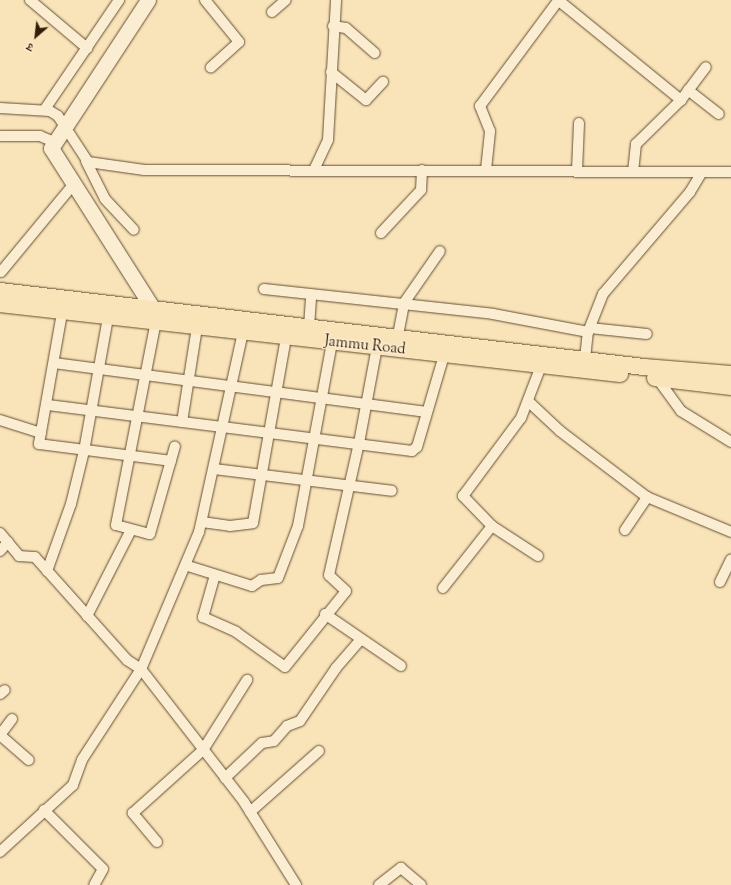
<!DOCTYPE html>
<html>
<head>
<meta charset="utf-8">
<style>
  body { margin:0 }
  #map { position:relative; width:731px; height:885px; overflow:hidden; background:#f9e3b8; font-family:"Sorts Mill Goudy","Noto Serif Devanagari",serif }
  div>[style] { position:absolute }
  .roads { filter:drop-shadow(0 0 1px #644f34) drop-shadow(0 0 1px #644f34) }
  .street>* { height:10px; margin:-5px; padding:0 5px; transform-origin:5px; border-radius:5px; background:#fbedd1 }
  .secondary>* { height:15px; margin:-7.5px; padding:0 7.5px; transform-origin:7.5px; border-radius:7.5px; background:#fbedd1 }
  .primary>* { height:16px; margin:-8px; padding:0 8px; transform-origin:8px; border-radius:8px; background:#f9e3b8 }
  span { translate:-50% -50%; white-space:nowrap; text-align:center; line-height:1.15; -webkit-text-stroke:3px #fbedd1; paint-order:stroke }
  .street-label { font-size:15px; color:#321e08 }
  .north { position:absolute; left:16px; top:16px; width:40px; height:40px; -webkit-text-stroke:3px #fbedd1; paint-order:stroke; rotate:208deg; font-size:11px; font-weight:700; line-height:16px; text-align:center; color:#321e08 }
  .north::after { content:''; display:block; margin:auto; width:14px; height:18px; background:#321e08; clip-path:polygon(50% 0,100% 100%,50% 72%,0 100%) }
</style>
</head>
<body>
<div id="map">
  <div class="roads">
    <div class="street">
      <div style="left:30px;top:0;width:75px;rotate:40.1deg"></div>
      <div style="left:205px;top:0;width:54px;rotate:51deg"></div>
      <div style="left:239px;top:42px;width:38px;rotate:138deg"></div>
      <div style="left:558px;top:0;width:159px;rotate:39.1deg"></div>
      <div style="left:681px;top:100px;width:63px;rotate:135.6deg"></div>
      <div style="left:636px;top:144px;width:27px;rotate:96deg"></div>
      <div style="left:272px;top:12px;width:18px;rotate:-41deg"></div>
      <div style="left:333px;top:26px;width:13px;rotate:9deg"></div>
      <div style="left:346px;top:28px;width:38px;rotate:41deg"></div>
      <div style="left:331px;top:72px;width:45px;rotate:38.7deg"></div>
      <div style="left:366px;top:100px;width:25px;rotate:-47deg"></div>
      <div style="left:688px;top:90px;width:39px;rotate:38deg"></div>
      <div style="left:681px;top:100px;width:41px;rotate:-52.9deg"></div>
      <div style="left:0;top:108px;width:50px;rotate:3.4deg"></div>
      <div style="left:50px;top:111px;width:9px;rotate:32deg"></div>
      <div style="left:58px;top:116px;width:55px;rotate:56.9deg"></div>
      <div style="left:88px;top:162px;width:57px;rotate:8.1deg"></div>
      <div style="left:144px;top:170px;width:587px;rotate:0.2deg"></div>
      <div style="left:45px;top:109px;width:132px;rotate:-55.8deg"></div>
      <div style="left:0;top:136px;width:40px"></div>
      <div style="left:40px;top:136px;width:15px;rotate:23deg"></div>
      <div style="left:86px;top:161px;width:42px;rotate:63.4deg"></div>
      <div style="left:105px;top:199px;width:42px;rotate:46.9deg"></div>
      <div style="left:314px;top:170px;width:33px;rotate:-65deg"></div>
      <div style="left:328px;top:140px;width:140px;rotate:-86.7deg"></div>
      <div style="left:486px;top:170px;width:39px;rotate:-84deg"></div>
      <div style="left:490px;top:131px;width:27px;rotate:-112deg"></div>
      <div style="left:480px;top:106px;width:131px;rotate:-53.4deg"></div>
      <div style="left:577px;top:171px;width:48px;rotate:-87.6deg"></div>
      <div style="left:381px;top:233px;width:59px;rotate:-47.1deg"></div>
      <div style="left:421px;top:190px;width:20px;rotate:-87deg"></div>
      <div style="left:1px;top:272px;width:113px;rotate:-50.4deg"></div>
      <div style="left:264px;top:289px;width:230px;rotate:6.2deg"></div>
      <div style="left:493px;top:314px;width:97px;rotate:10.7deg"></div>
      <div style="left:62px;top:313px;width:133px;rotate:100deg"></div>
      <div style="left:39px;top:444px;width:133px;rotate:7.3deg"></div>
      <div style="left:156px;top:321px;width:208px;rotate:101.1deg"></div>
      <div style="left:116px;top:525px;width:35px;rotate:15deg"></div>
      <div style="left:150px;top:534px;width:91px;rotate:-74.1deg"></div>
      <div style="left:309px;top:327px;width:32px;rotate:-86deg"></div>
      <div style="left:590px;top:328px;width:57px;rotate:6deg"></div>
      <div style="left:243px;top:332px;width:205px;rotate:102.4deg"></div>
      <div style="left:199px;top:532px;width:149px;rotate:112.9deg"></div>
      <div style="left:141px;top:669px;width:168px;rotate:52.2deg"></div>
      <div style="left:244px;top:802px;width:98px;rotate:57.9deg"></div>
      <div style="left:398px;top:335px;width:33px;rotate:-79deg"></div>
      <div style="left:404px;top:303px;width:63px;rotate:-55.3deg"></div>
      <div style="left:585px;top:359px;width:27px;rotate:-84deg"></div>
      <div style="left:588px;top:332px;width:41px;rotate:-68.5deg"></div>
      <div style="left:603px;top:294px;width:134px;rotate:-49.5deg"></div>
      <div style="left:690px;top:192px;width:23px;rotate:-59deg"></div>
      <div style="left:54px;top:363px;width:376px;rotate:7.5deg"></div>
      <div style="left:657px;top:378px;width:41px;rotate:54deg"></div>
      <div style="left:681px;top:411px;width:59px;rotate:31.8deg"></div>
      <div style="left:529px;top:402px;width:42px;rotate:43.1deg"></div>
      <div style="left:560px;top:431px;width:109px;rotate:37.2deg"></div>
      <div style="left:647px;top:497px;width:91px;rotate:22.6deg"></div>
      <div style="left:48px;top:405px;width:367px;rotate:7.2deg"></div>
      <div style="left:412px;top:451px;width:6px;rotate:-39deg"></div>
      <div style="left:417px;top:447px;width:96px;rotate:-73.6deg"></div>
      <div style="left:0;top:420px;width:43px;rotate:17.6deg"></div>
      <div style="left:182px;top:422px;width:96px;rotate:-81deg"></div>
      <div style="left:214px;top:469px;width:179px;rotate:7deg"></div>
      <div style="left:202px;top:522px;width:28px;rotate:8deg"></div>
      <div style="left:230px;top:526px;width:23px;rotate:-7deg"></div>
      <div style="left:253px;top:523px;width:188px;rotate:-79.9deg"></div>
      <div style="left:625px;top:530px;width:40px;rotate:-56deg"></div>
      <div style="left:0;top:533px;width:30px;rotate:50deg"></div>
      <div style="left:19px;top:556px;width:16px;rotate:4deg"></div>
      <div style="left:35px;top:557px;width:138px;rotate:48.2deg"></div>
      <div style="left:127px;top:660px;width:17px;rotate:33deg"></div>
      <div style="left:141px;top:669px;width:108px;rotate:123deg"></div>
      <div style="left:82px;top:760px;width:27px;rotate:110deg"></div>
      <div style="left:73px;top:785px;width:99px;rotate:137.5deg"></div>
      <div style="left:0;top:551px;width:12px;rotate:-48deg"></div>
      <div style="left:538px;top:556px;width:55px;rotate:-146.9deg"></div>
      <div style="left:492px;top:526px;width:42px;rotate:-134deg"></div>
      <div style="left:463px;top:496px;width:97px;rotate:-53.4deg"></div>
      <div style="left:521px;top:418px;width:56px;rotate:-69deg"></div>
      <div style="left:188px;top:566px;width:67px;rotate:17.4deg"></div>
      <div style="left:252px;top:586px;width:11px;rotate:-34deg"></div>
      <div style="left:261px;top:580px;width:17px;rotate:-7deg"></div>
      <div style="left:278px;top:578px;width:56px;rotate:-69deg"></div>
      <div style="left:298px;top:526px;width:187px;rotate:-79.5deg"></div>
      <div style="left:47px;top:571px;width:71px;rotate:-70.3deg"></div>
      <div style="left:71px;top:504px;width:55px;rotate:-76.2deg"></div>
      <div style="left:84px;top:451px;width:136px;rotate:-79.8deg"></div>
      <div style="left:215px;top:575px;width:44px;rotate:105.9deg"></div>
      <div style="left:203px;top:617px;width:36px;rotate:24deg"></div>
      <div style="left:236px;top:632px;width:60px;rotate:35.5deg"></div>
      <div style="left:285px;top:667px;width:97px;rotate:-51.2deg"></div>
      <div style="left:346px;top:591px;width:23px;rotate:-137deg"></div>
      <div style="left:329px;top:575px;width:135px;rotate:-77.2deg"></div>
      <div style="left:359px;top:443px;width:98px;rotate:-79.4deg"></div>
      <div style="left:720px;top:582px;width:25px;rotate:-64deg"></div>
      <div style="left:443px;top:588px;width:79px;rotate:-51.7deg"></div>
      <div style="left:325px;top:614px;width:92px;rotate:34.4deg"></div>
      <div style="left:87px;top:616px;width:97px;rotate:-62.9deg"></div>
      <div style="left:0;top:694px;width:6px;rotate:-39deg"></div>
      <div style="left:0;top:735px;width:38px;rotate:41deg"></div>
      <div style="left:0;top:735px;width:20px;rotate:-53deg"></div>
      <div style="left:225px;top:778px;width:51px;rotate:-43.4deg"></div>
      <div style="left:262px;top:743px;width:12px;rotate:-9deg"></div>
      <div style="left:274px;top:741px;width:20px;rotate:-49deg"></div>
      <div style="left:287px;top:726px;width:14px;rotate:-21deg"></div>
      <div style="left:300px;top:721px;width:64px;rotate:-55.8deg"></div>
      <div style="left:336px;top:668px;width:38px;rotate:-49deg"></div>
      <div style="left:44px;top:810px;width:83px;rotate:45deg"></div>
      <div style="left:103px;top:869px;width:18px;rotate:119deg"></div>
      <div style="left:250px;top:812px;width:92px;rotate:-41.5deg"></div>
      <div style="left:157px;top:842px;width:38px;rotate:-130deg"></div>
      <div style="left:133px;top:813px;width:94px;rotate:-42deg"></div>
      <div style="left:203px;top:750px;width:83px;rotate:-57.8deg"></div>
      <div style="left:379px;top:885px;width:28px;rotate:-38deg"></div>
      <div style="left:401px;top:868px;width:26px;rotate:40deg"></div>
    </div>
    <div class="secondary">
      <div style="left:148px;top:0;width:177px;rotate:123.2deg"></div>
      <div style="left:51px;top:148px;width:188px;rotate:57.6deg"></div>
      <div style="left:152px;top:307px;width:11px;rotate:75deg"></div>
    </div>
    <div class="primary">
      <div style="left:0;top:291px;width:648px;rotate:6.73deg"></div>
      <div style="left:644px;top:367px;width:87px;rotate:4.6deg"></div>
      <div style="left:0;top:304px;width:624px;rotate:6.44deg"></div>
      <div style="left:655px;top:378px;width:77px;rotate:6.8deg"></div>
    </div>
  </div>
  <div class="street-label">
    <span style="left:365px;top:346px;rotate:6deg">Jammu Road</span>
  </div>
  <div class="north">उ</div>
</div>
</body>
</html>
